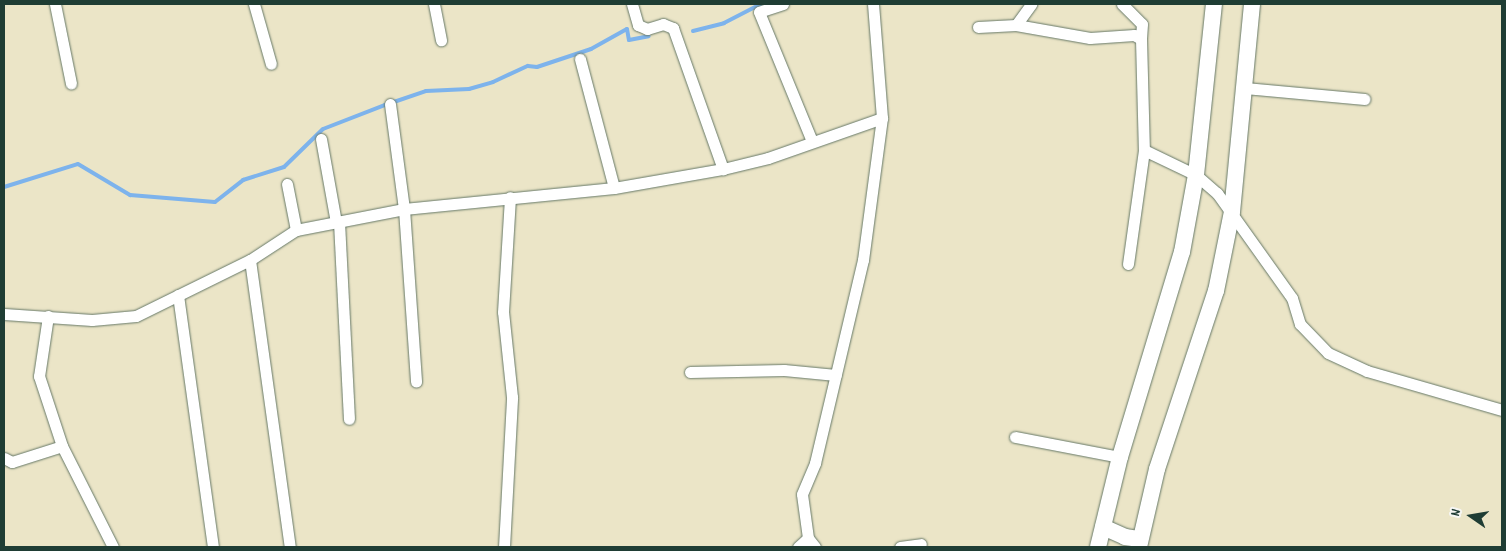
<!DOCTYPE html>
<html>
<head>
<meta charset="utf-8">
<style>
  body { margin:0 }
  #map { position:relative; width:1506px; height:551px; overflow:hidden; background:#ebe5c7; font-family:Dekko,sans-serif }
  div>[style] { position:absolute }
  .stream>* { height:4px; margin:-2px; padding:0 2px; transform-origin:2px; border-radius:2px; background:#7db3ec }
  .roads { filter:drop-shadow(0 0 1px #667867) drop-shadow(0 0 1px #667867) }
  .street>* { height:11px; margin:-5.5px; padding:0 5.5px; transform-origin:5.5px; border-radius:5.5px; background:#fff }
  .secondary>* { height:16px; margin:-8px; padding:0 8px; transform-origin:8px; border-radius:8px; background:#fff }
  span { translate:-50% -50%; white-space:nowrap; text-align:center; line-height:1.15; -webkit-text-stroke:4px #f6f6f2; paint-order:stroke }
  .frame { position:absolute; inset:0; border:5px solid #1f3d34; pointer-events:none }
  .north { position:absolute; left:1446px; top:491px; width:50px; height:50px; -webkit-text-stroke:4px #f6f6f2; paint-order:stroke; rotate:283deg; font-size:14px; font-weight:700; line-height:20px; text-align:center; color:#1f3d34 }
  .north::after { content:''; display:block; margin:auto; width:18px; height:22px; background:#1f3d34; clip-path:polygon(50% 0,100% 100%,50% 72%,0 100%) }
</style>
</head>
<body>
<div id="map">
  <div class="stream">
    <div style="left:693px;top:31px;width:32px;rotate:-14deg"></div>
    <div style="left:724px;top:23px;width:42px;rotate:-27.2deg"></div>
    <div style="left:4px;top:187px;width:77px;rotate:-17.3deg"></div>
    <div style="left:78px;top:164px;width:61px;rotate:30.8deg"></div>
    <div style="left:130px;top:195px;width:85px;rotate:4.7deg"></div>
    <div style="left:215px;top:202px;width:36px;rotate:-38deg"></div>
    <div style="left:243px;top:180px;width:43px;rotate:-17.6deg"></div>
    <div style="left:284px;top:167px;width:54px;rotate:-44.3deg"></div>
    <div style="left:323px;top:129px;width:66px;rotate:-21.2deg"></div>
    <div style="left:385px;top:105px;width:43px;rotate:-18.9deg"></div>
    <div style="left:426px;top:91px;width:43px;rotate:-2.7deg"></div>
    <div style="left:469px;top:89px;width:25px;rotate:-16deg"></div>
    <div style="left:493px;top:82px;width:38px;rotate:-25deg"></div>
    <div style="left:528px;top:66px;width:9px;rotate:6deg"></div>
    <div style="left:537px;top:67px;width:57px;rotate:-18.4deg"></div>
    <div style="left:591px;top:49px;width:41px;rotate:-29.1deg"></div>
    <div style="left:627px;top:29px;width:11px;rotate:80deg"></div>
    <div style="left:629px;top:40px;width:20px;rotate:-11deg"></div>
  </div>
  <div class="roads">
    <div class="street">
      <div style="left:55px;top:4px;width:81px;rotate:78.6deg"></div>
      <div style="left:254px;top:4px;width:62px;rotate:74.2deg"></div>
      <div style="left:434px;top:4px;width:37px;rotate:79deg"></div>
      <div style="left:632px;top:4px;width:22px;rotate:74deg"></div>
      <div style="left:638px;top:25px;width:10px;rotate:24deg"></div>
      <div style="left:647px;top:29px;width:17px;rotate:-17deg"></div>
      <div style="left:663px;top:24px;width:11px;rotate:22deg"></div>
      <div style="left:673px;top:28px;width:150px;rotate:70.5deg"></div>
      <div style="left:783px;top:4px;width:25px;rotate:162deg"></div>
      <div style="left:759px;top:12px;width:139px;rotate:67.7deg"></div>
      <div style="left:1122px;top:4px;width:28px;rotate:45deg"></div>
      <div style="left:1142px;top:24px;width:15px;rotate:94deg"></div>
      <div style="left:1016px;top:25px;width:26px;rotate:-54deg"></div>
      <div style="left:978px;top:27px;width:38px;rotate:-3deg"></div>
      <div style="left:1016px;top:25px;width:75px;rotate:10deg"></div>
      <div style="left:1090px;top:38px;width:44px;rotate:-3.9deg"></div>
      <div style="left:1134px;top:35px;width:8px;rotate:30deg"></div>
      <div style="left:1141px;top:39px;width:111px;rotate:88.5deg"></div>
      <div style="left:1144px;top:150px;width:58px;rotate:25.7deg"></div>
      <div style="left:1196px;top:175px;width:28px;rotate:41deg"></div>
      <div style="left:1217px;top:193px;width:129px;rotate:54.5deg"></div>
      <div style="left:1292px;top:298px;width:27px;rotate:73deg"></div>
      <div style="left:1300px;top:324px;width:40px;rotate:46deg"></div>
      <div style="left:1328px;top:353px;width:43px;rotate:24.8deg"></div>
      <div style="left:1367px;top:371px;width:141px;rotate:16.1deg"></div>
      <div style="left:580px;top:59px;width:133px;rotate:75.2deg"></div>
      <div style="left:1245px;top:88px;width:120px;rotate:5.3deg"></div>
      <div style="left:390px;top:104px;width:106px;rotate:82.4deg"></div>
      <div style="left:404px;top:209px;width:173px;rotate:86deg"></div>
      <div style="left:321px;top:139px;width:84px;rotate:79.8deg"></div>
      <div style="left:287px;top:184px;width:47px;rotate:78.9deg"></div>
      <div style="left:339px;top:222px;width:197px;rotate:87.1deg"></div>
      <div style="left:250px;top:260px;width:290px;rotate:82.1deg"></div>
      <div style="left:1128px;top:264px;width:115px;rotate:-82deg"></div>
      <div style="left:178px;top:295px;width:254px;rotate:82.1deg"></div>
      <div style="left:4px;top:314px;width:88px;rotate:3.9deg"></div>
      <div style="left:92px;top:320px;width:44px;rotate:-5.2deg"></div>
      <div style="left:136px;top:316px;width:127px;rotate:-26.2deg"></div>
      <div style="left:250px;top:260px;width:55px;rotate:-33.1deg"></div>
      <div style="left:296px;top:230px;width:110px;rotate:-11deg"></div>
      <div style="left:404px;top:209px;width:211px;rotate:-5.7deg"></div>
      <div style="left:614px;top:188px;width:111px;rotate:-9.9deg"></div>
      <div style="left:723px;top:169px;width:46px;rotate:-13.7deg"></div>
      <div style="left:768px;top:158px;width:121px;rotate:-19.3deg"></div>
      <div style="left:48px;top:316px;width:61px;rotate:98.5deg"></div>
      <div style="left:39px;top:376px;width:74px;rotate:71.8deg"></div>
      <div style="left:62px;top:446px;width:113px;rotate:63.2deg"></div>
      <div style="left:690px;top:372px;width:94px;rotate:-1.2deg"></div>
      <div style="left:784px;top:370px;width:52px;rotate:5.5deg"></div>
      <div style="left:1015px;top:437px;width:107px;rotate:10.8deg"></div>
      <div style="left:4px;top:458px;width:9px;rotate:27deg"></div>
      <div style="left:12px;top:462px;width:52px;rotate:-17.7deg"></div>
      <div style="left:504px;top:547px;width:150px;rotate:-86.9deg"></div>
      <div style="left:512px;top:397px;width:85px;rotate:-96deg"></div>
      <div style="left:503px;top:312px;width:115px;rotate:-86.5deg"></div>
      <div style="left:798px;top:547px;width:13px;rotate:-42deg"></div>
      <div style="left:815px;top:547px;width:11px;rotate:-128deg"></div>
      <div style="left:808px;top:538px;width:44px;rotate:-97.8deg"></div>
      <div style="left:802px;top:494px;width:34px;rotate:-67deg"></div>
      <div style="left:815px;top:463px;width:209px;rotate:-76.7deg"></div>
      <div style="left:863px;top:260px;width:143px;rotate:-82.4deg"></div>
      <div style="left:882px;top:118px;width:114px;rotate:-94.5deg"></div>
      <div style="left:900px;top:547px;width:21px;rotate:-8deg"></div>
    </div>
    <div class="secondary">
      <div style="left:1103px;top:527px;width:24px;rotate:24deg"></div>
      <div style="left:1125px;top:537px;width:15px;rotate:8deg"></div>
      <div style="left:1098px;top:547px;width:93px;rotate:-76.3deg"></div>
      <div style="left:1120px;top:457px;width:214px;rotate:-73.2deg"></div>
      <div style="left:1182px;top:252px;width:78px;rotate:-79.7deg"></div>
      <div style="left:1196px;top:175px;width:172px;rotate:-84deg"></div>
      <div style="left:1139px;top:547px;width:80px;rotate:-77deg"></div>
      <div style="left:1157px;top:469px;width:188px;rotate:-71.7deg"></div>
      <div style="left:1216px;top:291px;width:81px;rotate:-78.6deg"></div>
      <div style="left:1232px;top:212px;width:209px;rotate:-84.5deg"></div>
    </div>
  </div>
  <div class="frame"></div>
  <div class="north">N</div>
</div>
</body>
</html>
